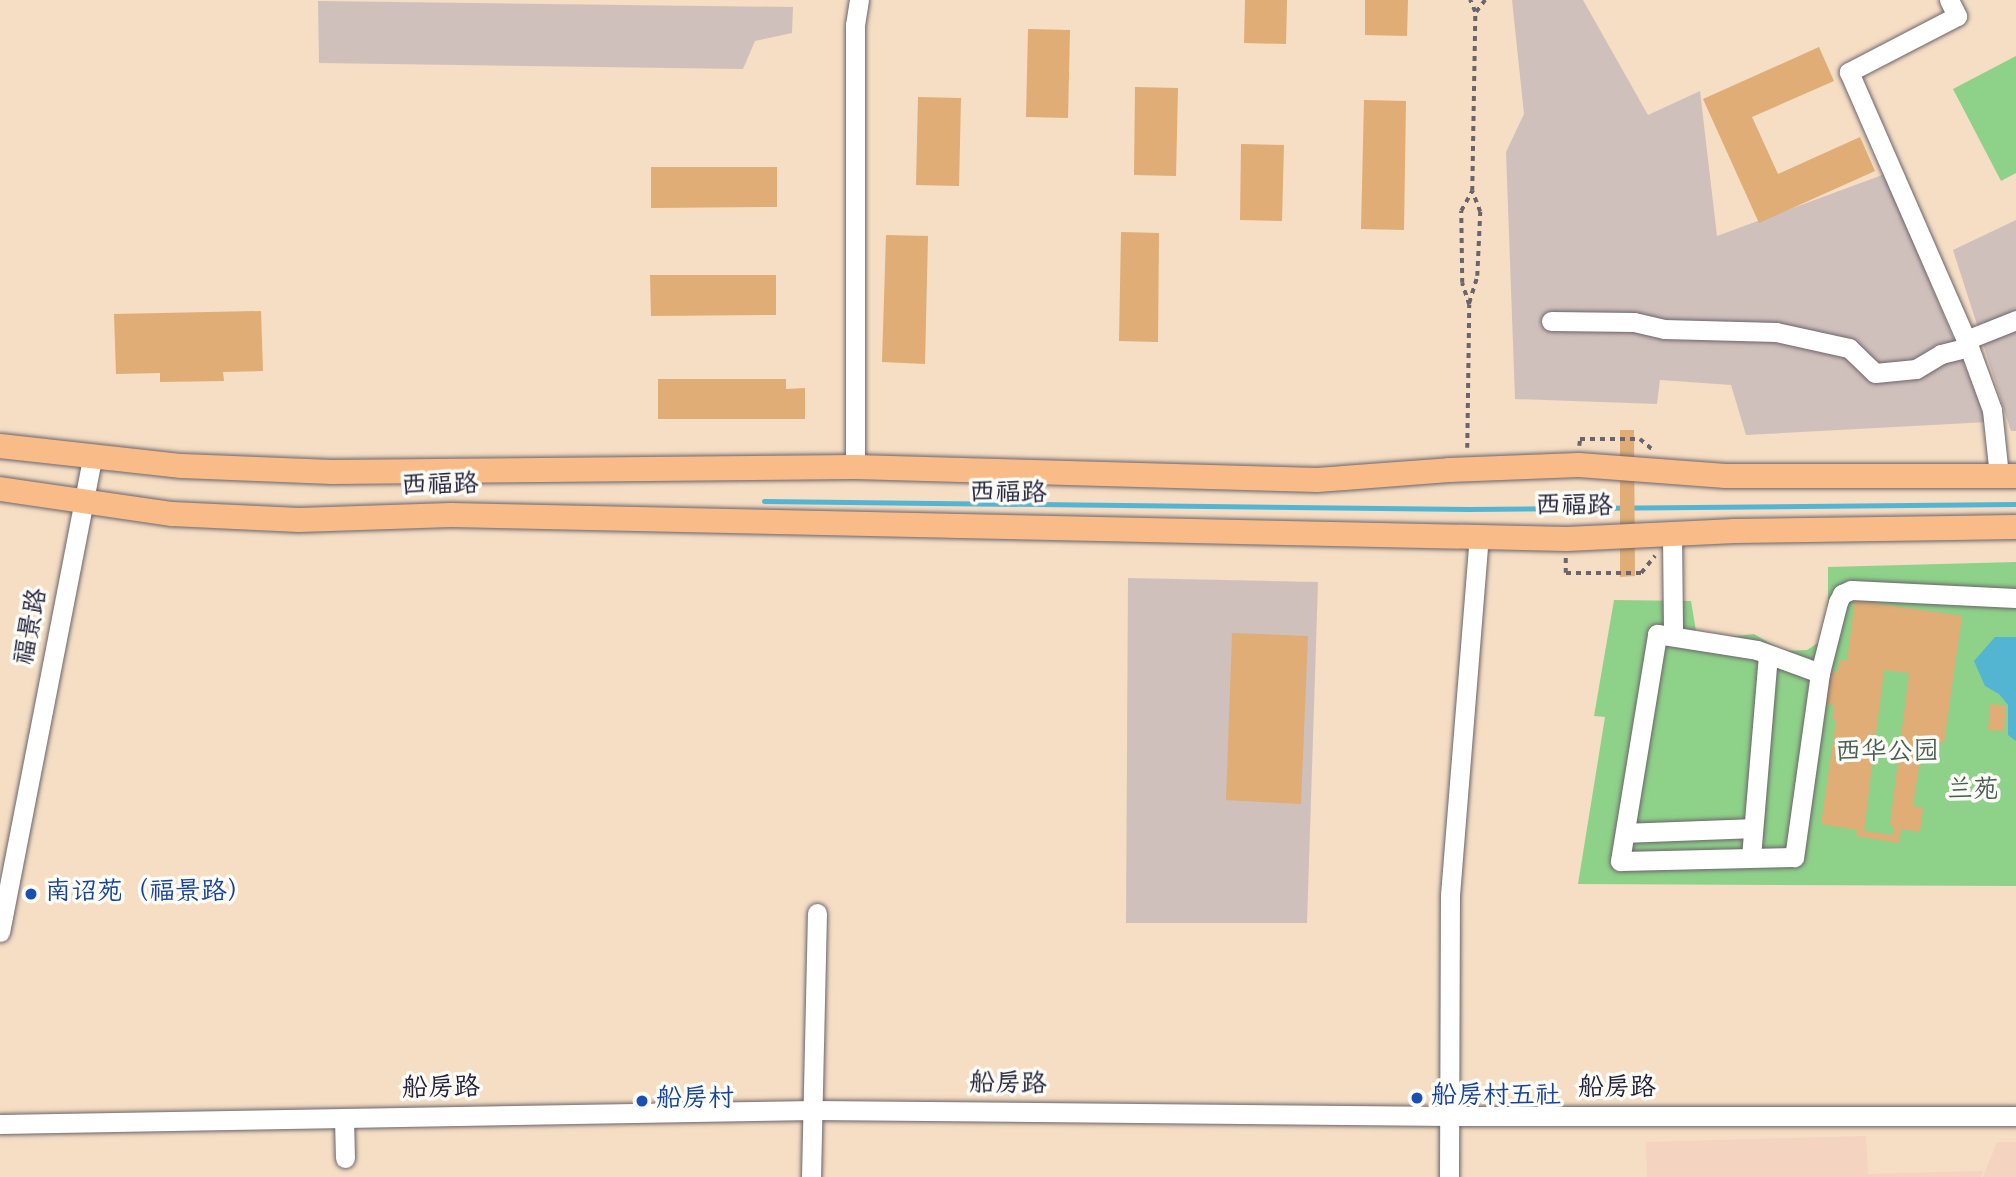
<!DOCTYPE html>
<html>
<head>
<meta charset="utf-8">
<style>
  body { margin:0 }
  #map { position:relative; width:2016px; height:1177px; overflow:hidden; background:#f5dec4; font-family:Dekko,"LXGW WenKai TC",sans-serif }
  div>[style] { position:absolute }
  .built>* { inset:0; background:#f4d3c0 }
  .industrial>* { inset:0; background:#d0c0bc }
  .green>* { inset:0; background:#8ed189 }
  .water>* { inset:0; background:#54b5d3 }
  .stream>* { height:5px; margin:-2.5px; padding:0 2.5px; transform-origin:2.5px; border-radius:2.5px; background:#54b5d3 }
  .building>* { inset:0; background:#dfad75 }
  .path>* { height:3.5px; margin-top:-1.75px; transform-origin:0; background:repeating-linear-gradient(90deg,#6c646b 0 5px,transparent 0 10px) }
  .roads { filter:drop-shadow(0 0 2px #6c646b) drop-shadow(0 0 2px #6c646b) }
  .minor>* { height:19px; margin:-9.5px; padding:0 9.5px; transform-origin:9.5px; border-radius:9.5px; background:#fff }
  .major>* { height:24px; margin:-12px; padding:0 12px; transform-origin:12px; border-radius:12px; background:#f9bc89 }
  .dots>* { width:19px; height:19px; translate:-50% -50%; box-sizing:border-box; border:4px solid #fdfcf7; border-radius:50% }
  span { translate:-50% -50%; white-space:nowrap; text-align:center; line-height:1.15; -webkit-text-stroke:7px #fdfcf7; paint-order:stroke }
  .street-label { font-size:26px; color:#22223b }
  .park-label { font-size:26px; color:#485f56 }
  .transit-label { font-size:26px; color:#164399 }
  .left { translate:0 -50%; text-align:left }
</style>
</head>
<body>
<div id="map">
  <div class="built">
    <div style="clip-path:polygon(1866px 1136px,1868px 1174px,1983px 1171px,1981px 1177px,1647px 1177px,1646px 1142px)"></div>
    <div style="clip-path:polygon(1997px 1142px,2016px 1142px,2016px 1177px,1983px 1177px)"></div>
  </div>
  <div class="industrial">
    <div style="clip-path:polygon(1512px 0,1583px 0,1648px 115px,1700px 91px,1717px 236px,1885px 174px,1988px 422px,1746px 435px,1731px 385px,1660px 380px,1657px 404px,1515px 399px,1506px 152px,1524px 114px)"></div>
    <div style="clip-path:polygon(318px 1px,793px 7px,792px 33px,755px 41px,743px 69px,319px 63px)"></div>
    <div style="clip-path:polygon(2016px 220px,2016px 431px,2011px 431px,1953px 250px)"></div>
    <div style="clip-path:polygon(1128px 578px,1318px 582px,1307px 923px,1126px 923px)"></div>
  </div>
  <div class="green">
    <div style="clip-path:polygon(2016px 56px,2016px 173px,2001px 181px,1953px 89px)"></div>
    <div style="clip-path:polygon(2016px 562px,2016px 886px,1578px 884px,1605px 717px,1594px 716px,1614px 600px,1691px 601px,1696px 631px,1709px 639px,1754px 634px,1783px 651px,1807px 650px,1821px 641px,1828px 627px,1828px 567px)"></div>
  </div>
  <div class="water">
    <div style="clip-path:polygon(1995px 637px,2016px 637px,2016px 741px,2008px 735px,2008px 705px,1999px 694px,1985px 686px,1974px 661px)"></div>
  </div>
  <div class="stream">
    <div style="left:764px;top:501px;width:705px;rotate:0.65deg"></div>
    <div style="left:1469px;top:509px;width:547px;rotate:-0.52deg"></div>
  </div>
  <div class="building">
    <div style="clip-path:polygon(1245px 0,1287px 0,1286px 44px,1244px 43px)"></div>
    <div style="clip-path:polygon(1365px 0,1408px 0,1407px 36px,1365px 35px)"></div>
    <div style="clip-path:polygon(1028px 29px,1070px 30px,1068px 118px,1026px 117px)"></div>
    <div style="clip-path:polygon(1819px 47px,1834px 81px,1752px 117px,1778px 174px,1860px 137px,1875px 171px,1759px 223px,1703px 99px)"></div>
    <div style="clip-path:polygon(1135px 87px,1178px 88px,1176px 176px,1134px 175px)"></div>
    <div style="clip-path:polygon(918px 97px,961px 98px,959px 186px,916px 185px)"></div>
    <div style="clip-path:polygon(1364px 100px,1406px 101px,1404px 230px,1361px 229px)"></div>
    <div style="clip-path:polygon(1241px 144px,1284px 145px,1282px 221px,1240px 220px)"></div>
    <div style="clip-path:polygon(651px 167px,777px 167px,777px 207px,651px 208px)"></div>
    <div style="clip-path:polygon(1121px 232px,1159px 233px,1158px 342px,1119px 341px)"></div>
    <div style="clip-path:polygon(886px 235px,928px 236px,925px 364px,882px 362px)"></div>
    <div style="clip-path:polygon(650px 275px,776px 275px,776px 315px,651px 316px)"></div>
    <div style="clip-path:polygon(261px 311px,263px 371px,223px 372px,224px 381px,160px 382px,160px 373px,116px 374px,114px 314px)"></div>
    <div style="clip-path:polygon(658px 379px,786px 379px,786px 389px,805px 388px,805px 419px,658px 419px)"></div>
    <div style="clip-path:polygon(1620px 430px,1634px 430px,1635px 576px,1620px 577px)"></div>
    <div style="clip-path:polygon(evenodd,1855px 600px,1962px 616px,1944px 743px,1923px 740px,1913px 806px,1923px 808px,1920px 832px,1901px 829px,1899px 843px,1856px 836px,1857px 830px,1821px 824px,1836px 720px,1832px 719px,1834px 705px,1826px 704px,1831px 671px,1838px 672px,1839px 660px,1847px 661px,1855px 600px,1884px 670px,1909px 673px,1890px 825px,1894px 826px,1893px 835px,1864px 831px,1884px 670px)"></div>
    <div style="clip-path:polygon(1232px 633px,1308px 636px,1301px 804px,1226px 800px)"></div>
    <div style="clip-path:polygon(1990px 704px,2006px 706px,2004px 731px,1988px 730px)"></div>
  </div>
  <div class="path">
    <div style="left:1476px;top:12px;width:15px;rotate:-53deg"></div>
    <div style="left:1469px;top:303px;width:28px;rotate:-73deg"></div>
    <div style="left:1477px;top:276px;width:64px;rotate:-87.3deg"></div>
    <div style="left:1480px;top:212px;width:22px;rotate:-111deg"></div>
    <div style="left:1579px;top:446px;width:7px;rotate:-82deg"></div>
    <div style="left:1580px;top:439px;width:60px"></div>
    <div style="left:1640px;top:439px;width:16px;rotate:40deg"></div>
    <div style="left:1467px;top:448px;width:143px;rotate:-89.2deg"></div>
    <div style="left:1469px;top:305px;width:23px;rotate:-108deg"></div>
    <div style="left:1462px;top:283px;width:72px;rotate:-90.8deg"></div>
    <div style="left:1461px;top:211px;width:23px;rotate:-61deg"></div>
    <div style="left:1472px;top:191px;width:179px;rotate:-89deg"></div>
    <div style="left:1475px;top:12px;width:13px;rotate:-113deg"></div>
    <div style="left:1566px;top:558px;width:15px;rotate:90deg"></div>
    <div style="left:1566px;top:573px;width:75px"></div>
    <div style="left:1641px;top:573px;width:22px;rotate:-51deg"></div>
  </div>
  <div class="roads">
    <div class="minor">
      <div style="left:1949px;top:0;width:18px;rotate:63deg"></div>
      <div style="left:1957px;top:16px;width:122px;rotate:152.6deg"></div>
      <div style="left:1849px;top:72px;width:300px;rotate:66.4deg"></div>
      <div style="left:1969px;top:347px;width:67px;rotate:69.9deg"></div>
      <div style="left:1992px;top:410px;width:66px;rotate:83.9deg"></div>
      <div style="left:1551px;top:321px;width:83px;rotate:0.7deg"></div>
      <div style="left:1634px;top:322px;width:31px;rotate:13deg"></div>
      <div style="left:1664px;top:329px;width:112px;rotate:1.5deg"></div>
      <div style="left:1776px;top:332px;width:75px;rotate:12.4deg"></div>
      <div style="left:1849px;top:348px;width:36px;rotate:44deg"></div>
      <div style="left:1875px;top:373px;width:41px;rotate:-5.6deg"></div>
      <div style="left:1916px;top:369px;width:29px;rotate:-31deg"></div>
      <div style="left:1941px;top:354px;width:29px;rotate:-14deg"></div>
      <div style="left:1966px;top:340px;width:54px;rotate:-21.8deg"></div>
      <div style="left:855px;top:467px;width:442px;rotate:-90deg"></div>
      <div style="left:855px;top:25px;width:25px;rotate:-81deg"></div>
      <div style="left:1672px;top:534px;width:101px;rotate:89.4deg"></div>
      <div style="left:1820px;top:673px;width:186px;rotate:98deg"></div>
      <div style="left:1794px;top:857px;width:174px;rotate:178.7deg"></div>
      <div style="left:1620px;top:861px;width:230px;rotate:-80.7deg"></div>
      <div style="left:1657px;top:634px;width:101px;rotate:9.1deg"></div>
      <div style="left:1757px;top:650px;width:67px;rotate:20.1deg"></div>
      <div style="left:1820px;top:673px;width:73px;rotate:-75.8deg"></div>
      <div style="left:1838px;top:602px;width:9px;rotate:-63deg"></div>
      <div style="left:1842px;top:594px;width:10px;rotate:-24deg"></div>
      <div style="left:1851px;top:590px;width:165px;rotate:2.8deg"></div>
      <div style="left:1625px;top:833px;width:128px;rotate:-2.2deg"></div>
      <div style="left:1751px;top:857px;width:202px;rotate:-85.2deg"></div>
      <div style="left:0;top:932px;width:486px;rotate:-79deg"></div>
      <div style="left:344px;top:1118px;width:40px;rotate:88.6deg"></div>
      <div style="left:0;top:1124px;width:814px;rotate:-0.99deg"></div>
      <div style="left:814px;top:1110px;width:634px;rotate:0.54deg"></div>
      <div style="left:1448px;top:1116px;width:568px"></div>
      <div style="left:811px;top:1177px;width:264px;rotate:-88.7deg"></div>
      <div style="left:1449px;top:1177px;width:282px;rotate:-89.8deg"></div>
      <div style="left:1450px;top:895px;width:361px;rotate:-85.4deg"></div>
    </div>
    <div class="major">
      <div style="left:0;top:446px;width:183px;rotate:6.3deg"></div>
      <div style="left:182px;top:466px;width:150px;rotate:2.3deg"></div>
      <div style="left:332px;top:472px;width:523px;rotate:-0.55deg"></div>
      <div style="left:855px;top:467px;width:462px;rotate:1.6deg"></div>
      <div style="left:1317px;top:480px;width:132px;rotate:-4.3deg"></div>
      <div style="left:1449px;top:470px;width:130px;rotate:-2.2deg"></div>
      <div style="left:1579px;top:465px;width:147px;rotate:4.3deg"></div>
      <div style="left:1726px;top:476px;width:290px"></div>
      <div style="left:0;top:489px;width:174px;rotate:8.3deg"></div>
      <div style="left:172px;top:514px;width:127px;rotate:2.7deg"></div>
      <div style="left:299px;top:520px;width:152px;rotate:-1.9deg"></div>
      <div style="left:451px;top:515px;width:1116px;rotate:1.23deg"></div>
      <div style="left:1567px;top:539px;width:168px;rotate:-2.7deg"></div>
      <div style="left:1735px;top:531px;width:281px;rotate:-0.8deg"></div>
    </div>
  </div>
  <div class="dots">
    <div style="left:31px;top:894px;background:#1a4fb4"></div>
    <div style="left:1417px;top:1098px;background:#1a4fb4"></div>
    <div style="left:642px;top:1101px;background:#1a4fb4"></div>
  </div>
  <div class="street-label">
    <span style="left:440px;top:487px;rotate:-1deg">西福路</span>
    <span style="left:1008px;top:495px;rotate:1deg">西福路</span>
    <span style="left:1574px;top:508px;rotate:1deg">西福路</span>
    <span style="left:33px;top:627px;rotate:-79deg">福景路</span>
    <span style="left:1008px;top:1086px;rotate:1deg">船房路</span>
    <span style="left:441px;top:1090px;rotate:-1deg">船房路</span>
    <span style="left:1617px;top:1090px">船房路</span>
  </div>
  <div class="park-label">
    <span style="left:1887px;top:754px">西华公园</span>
    <span style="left:1973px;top:792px">兰苑</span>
  </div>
  <div class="transit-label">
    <span class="left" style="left:45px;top:894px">南诏苑（福景路）</span>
    <span class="left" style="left:1431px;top:1098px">船房村五社</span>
    <span class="left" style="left:656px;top:1101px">船房村</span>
  </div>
</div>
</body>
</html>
